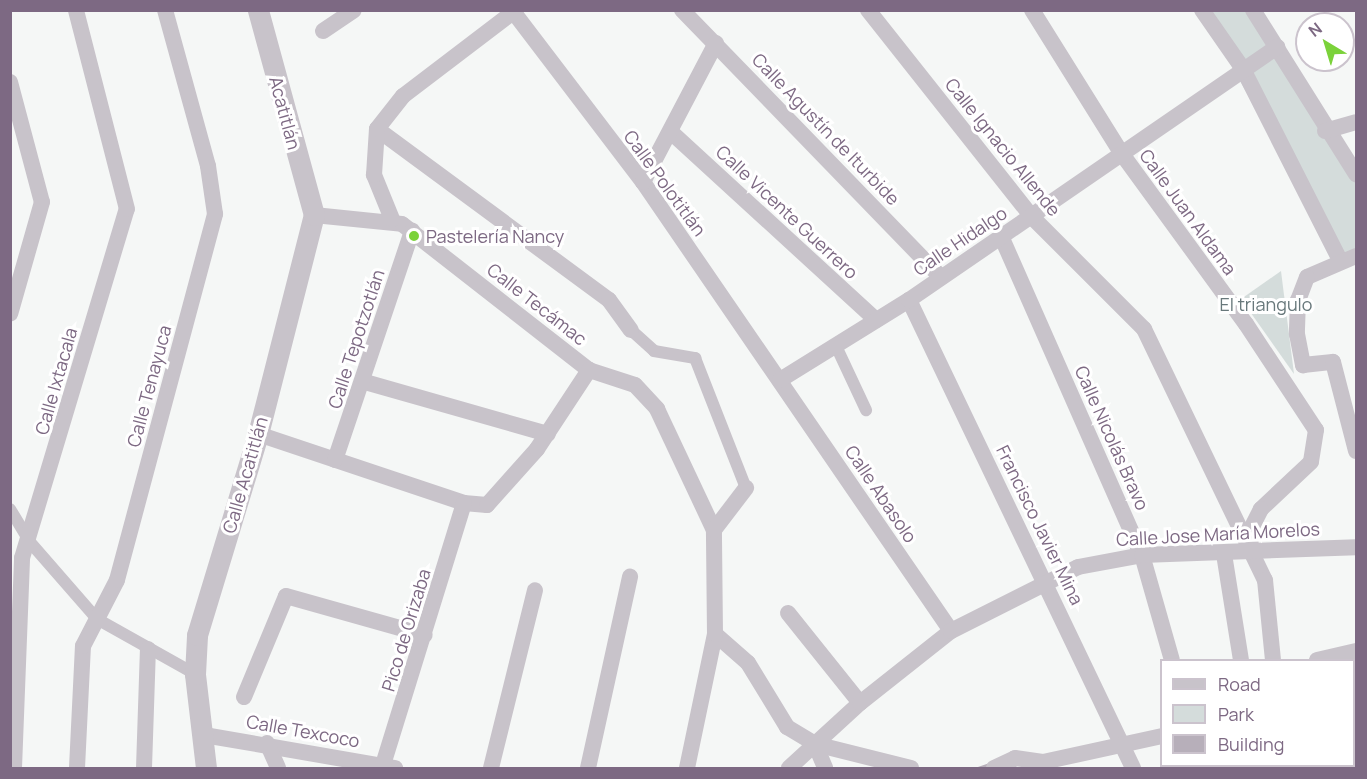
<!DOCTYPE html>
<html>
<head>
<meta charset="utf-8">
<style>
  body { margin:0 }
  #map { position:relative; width:1367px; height:779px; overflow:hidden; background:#f5f7f6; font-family:Manrope,sans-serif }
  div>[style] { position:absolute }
  .green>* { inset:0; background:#d4dcdb }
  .building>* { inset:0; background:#b7afba }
  .pedestrian>* { height:12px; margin:-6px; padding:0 6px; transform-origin:6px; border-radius:6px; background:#c8c3ca }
  .minor>* { height:16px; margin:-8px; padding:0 8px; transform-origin:8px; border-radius:8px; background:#c8c3ca }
  .tertiary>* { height:21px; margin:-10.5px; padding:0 10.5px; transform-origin:10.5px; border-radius:10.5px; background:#c8c3ca }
  .dots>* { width:16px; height:16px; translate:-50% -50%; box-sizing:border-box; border:3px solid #fff; border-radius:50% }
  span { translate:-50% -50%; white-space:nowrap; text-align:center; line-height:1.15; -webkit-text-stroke:6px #fff; paint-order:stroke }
  .street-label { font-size:18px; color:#7d6983 }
  .poi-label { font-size:18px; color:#7d6983 }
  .left { translate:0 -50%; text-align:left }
  .park-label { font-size:18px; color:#68787b }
  .frame { position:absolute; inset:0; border:12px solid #7d6983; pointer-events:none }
  .legend { position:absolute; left:1160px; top:659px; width:195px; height:108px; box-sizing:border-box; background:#fff; border:2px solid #cbc3cd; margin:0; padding:8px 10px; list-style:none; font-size:18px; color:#7d6983 }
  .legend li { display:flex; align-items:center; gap:12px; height:30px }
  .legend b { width:30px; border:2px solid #cbc3cd }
  .north { position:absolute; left:1295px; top:12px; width:60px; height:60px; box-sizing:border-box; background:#fff; border:2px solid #cbc3cd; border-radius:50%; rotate:322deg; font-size:16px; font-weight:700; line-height:24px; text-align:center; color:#7d6983 }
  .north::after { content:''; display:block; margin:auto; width:21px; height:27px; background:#7bd23a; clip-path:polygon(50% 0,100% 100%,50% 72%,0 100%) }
</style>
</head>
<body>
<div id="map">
  <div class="green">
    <div style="clip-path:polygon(1201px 11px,1253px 11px,1356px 174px,1356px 256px,1341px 262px)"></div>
    <div style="clip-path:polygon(1281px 271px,1294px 374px,1241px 299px)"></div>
  </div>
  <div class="building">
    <div style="clip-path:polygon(1010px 756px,1017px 768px,975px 768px)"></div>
  </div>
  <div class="pedestrian">
    <div style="left:631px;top:330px;width:31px;rotate:42deg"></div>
    <div style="left:654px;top:351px;width:42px;rotate:9.7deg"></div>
    <div style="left:695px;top:358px;width:140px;rotate:68.6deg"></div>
    <div style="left:836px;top:346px;width:71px;rotate:64.9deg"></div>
    <div style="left:10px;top:509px;width:37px;rotate:59deg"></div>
    <div style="left:29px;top:541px;width:103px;rotate:48.9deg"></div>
    <div style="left:97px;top:619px;width:112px;rotate:29.3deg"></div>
  </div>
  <div class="minor">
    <div style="left:512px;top:10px;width:216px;rotate:52.7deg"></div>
    <div style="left:643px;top:182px;width:544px;rotate:55.55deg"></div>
    <div style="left:682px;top:10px;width:372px;rotate:45.9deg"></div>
    <div style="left:868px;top:10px;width:263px;rotate:51.6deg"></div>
    <div style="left:1031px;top:216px;width:160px;rotate:45deg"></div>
    <div style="left:1144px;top:329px;width:279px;rotate:64.3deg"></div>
    <div style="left:1265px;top:580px;width:80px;rotate:84.3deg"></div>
    <div style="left:1032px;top:10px;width:170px;rotate:58deg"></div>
    <div style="left:1122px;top:154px;width:210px;rotate:53.9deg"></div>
    <div style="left:1246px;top:324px;width:127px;rotate:56.6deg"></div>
    <div style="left:1316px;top:430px;width:32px;rotate:99deg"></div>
    <div style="left:1311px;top:462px;width:69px;rotate:136.8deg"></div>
    <div style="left:1261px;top:509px;width:25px;rotate:117deg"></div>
    <div style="left:1250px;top:531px;width:19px;rotate:87deg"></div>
    <div style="left:1202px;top:10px;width:72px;rotate:55.2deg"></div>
    <div style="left:1243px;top:69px;width:216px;rotate:63.1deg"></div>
    <div style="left:1253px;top:10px;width:194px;rotate:57.9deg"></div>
    <div style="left:323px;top:31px;width:37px;rotate:-34deg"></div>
    <div style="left:10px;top:82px;width:124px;rotate:75.1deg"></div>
    <div style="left:42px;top:202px;width:116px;rotate:105.9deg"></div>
    <div style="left:377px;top:129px;width:288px;rotate:36.4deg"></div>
    <div style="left:609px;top:300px;width:37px;rotate:54deg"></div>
    <div style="left:1325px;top:131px;width:32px;rotate:-16deg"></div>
    <div style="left:672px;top:133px;width:277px;rotate:42.5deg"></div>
    <div style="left:643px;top:182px;width:157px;rotate:-62.3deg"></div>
    <div style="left:314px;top:215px;width:88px;rotate:5.8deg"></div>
    <div style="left:402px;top:224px;width:237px;rotate:38deg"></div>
    <div style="left:589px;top:370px;width:48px;rotate:18.1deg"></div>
    <div style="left:635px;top:385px;width:33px;rotate:47deg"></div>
    <div style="left:657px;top:409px;width:134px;rotate:64.8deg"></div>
    <div style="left:392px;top:219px;width:48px;rotate:-112.2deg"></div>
    <div style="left:374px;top:175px;width:46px;rotate:-86.3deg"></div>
    <div style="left:377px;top:129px;width:42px;rotate:-51.8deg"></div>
    <div style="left:403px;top:96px;width:142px;rotate:-37.3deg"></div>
    <div style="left:1001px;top:236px;width:349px;rotate:66.2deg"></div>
    <div style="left:1142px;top:555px;width:109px;rotate:74.1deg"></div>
    <div style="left:1356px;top:256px;width:53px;rotate:156.8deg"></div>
    <div style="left:1307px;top:277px;width:25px;rotate:111deg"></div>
    <div style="left:1298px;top:300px;width:34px;rotate:92deg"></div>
    <div style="left:1297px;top:334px;width:32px;rotate:79deg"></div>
    <div style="left:1303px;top:365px;width:30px;rotate:-6deg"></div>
    <div style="left:1333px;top:362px;width:92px;rotate:75.5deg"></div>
    <div style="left:909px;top:300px;width:519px;rotate:64.42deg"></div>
    <div style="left:780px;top:380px;width:152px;rotate:-31.8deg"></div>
    <div style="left:909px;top:300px;width:447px;rotate:-34.5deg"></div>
    <div style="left:365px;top:382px;width:190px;rotate:15.9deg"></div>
    <div style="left:258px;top:434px;width:217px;rotate:18.5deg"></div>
    <div style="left:464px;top:503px;width:23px;rotate:5deg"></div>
    <div style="left:487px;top:505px;width:75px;rotate:-48.2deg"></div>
    <div style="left:537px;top:449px;width:95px;rotate:-56.6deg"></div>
    <div style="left:335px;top:460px;width:242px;rotate:-71.4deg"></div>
    <div style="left:1224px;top:554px;width:107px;rotate:80.9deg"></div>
    <div style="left:788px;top:613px;width:115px;rotate:51.3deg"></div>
    <div style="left:715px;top:634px;width:44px;rotate:41.3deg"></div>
    <div style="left:748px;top:663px;width:75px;rotate:58.6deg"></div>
    <div style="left:787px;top:727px;width:33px;rotate:31deg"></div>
    <div style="left:815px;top:744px;width:99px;rotate:14deg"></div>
    <div style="left:1317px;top:660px;width:40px;rotate:-13deg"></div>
    <div style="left:1354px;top:695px;width:2px"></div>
    <div style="left:244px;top:697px;width:109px;rotate:-67.4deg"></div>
    <div style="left:286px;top:596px;width:144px;rotate:15.7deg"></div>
    <div style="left:204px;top:735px;width:194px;rotate:9.8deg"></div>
    <div style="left:267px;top:743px;width:27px;rotate:66deg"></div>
    <div style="left:815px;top:744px;width:26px;rotate:67deg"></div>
    <div style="left:14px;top:768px;width:210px;rotate:-87.8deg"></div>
    <div style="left:22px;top:558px;width:364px;rotate:-73.3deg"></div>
    <div style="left:127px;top:209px;width:205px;rotate:-104.4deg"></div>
    <div style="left:77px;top:768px;width:122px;rotate:-87.2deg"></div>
    <div style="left:83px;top:646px;width:74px;rotate:-62.7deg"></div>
    <div style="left:117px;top:580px;width:379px;rotate:-75deg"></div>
    <div style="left:215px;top:214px;width:49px;rotate:-98.3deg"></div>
    <div style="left:208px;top:166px;width:162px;rotate:-105.4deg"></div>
    <div style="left:144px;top:768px;width:119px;rotate:-88.1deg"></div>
    <div style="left:382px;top:768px;width:277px;rotate:-72.8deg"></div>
    <div style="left:491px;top:768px;width:183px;rotate:-76.1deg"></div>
    <div style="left:588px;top:768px;width:196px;rotate:-77.6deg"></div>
    <div style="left:687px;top:768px;width:137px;rotate:-78.2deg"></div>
    <div style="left:715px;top:634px;width:104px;rotate:-90.6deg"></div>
    <div style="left:714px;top:530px;width:53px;rotate:-52.7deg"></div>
    <div style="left:789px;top:768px;width:96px;rotate:-42.5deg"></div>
    <div style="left:860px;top:703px;width:116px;rotate:-38.4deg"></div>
    <div style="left:951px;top:631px;width:142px;rotate:-26.7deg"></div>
    <div style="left:1078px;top:567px;width:65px;rotate:-10.6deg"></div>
    <div style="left:1142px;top:555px;width:214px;rotate:-2.1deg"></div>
    <div style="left:994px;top:768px;width:23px;rotate:-25deg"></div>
    <div style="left:1015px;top:758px;width:28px;rotate:8deg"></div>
    <div style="left:1043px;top:762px;width:122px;rotate:-12.3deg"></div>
    <div style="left:1246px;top:768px;width:2px;rotate:-90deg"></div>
    <div style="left:1260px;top:768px;width:2px;rotate:-63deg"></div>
  </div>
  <div class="tertiary">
    <div style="left:206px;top:768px;width:95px;rotate:-96.7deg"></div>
    <div style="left:195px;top:674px;width:39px;rotate:-87deg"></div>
    <div style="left:197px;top:635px;width:210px;rotate:-73.1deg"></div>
    <div style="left:258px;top:434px;width:226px;rotate:-75.7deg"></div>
    <div style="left:314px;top:215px;width:213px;rotate:-105.3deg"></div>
  </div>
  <div class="dots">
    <div style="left:414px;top:236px;background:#7bd23a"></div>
  </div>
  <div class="street-label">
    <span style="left:285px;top:113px;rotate:75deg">Acatitlán</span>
    <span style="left:826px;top:129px;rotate:46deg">Calle Agustín de Iturbide</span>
    <span style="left:1003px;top:147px;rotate:51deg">Calle Ignacio Allende</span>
    <span style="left:665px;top:183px;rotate:54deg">Calle Polotitlán</span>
    <span style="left:787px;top:212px;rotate:43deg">Calle Vicente Guerrero</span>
    <span style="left:1188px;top:212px;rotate:54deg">Calle Juan Aldama</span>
    <span style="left:960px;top:241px;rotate:-34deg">Calle Hidalgo</span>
    <span style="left:537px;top:304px;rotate:38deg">Calle Tecámac</span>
    <span style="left:356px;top:339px;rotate:-72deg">Calle Tepotzotlán</span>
    <span style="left:56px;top:381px;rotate:-74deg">Calle Ixtacala</span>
    <span style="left:149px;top:386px;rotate:-75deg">Calle Tenayuca</span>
    <span style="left:1112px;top:438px;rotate:66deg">Calle Nicolás Bravo</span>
    <span style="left:245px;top:475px;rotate:-74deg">Calle Acatitlán</span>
    <span style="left:881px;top:494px;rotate:56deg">Calle Abasolo</span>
    <span style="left:1040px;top:525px;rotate:64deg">Francisco Javier Mina</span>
    <span style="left:1218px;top:534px;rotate:-3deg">Calle Jose María Morelos</span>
    <span style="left:406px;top:630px;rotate:-73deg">Pico de Orizaba</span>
    <span style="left:303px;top:731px;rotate:10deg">Calle Texcoco</span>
  </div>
  <div class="poi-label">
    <span class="left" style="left:426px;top:236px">Pastelería Nancy</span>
  </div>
  <div class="park-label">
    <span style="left:1266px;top:304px">El triangulo</span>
  </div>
  <div class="frame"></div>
  <ul class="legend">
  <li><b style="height:8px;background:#c8c3ca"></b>Road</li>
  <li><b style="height:16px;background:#d4dcdb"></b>Park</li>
  <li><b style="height:16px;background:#b7afba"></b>Building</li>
  </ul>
  <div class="north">N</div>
</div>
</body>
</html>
